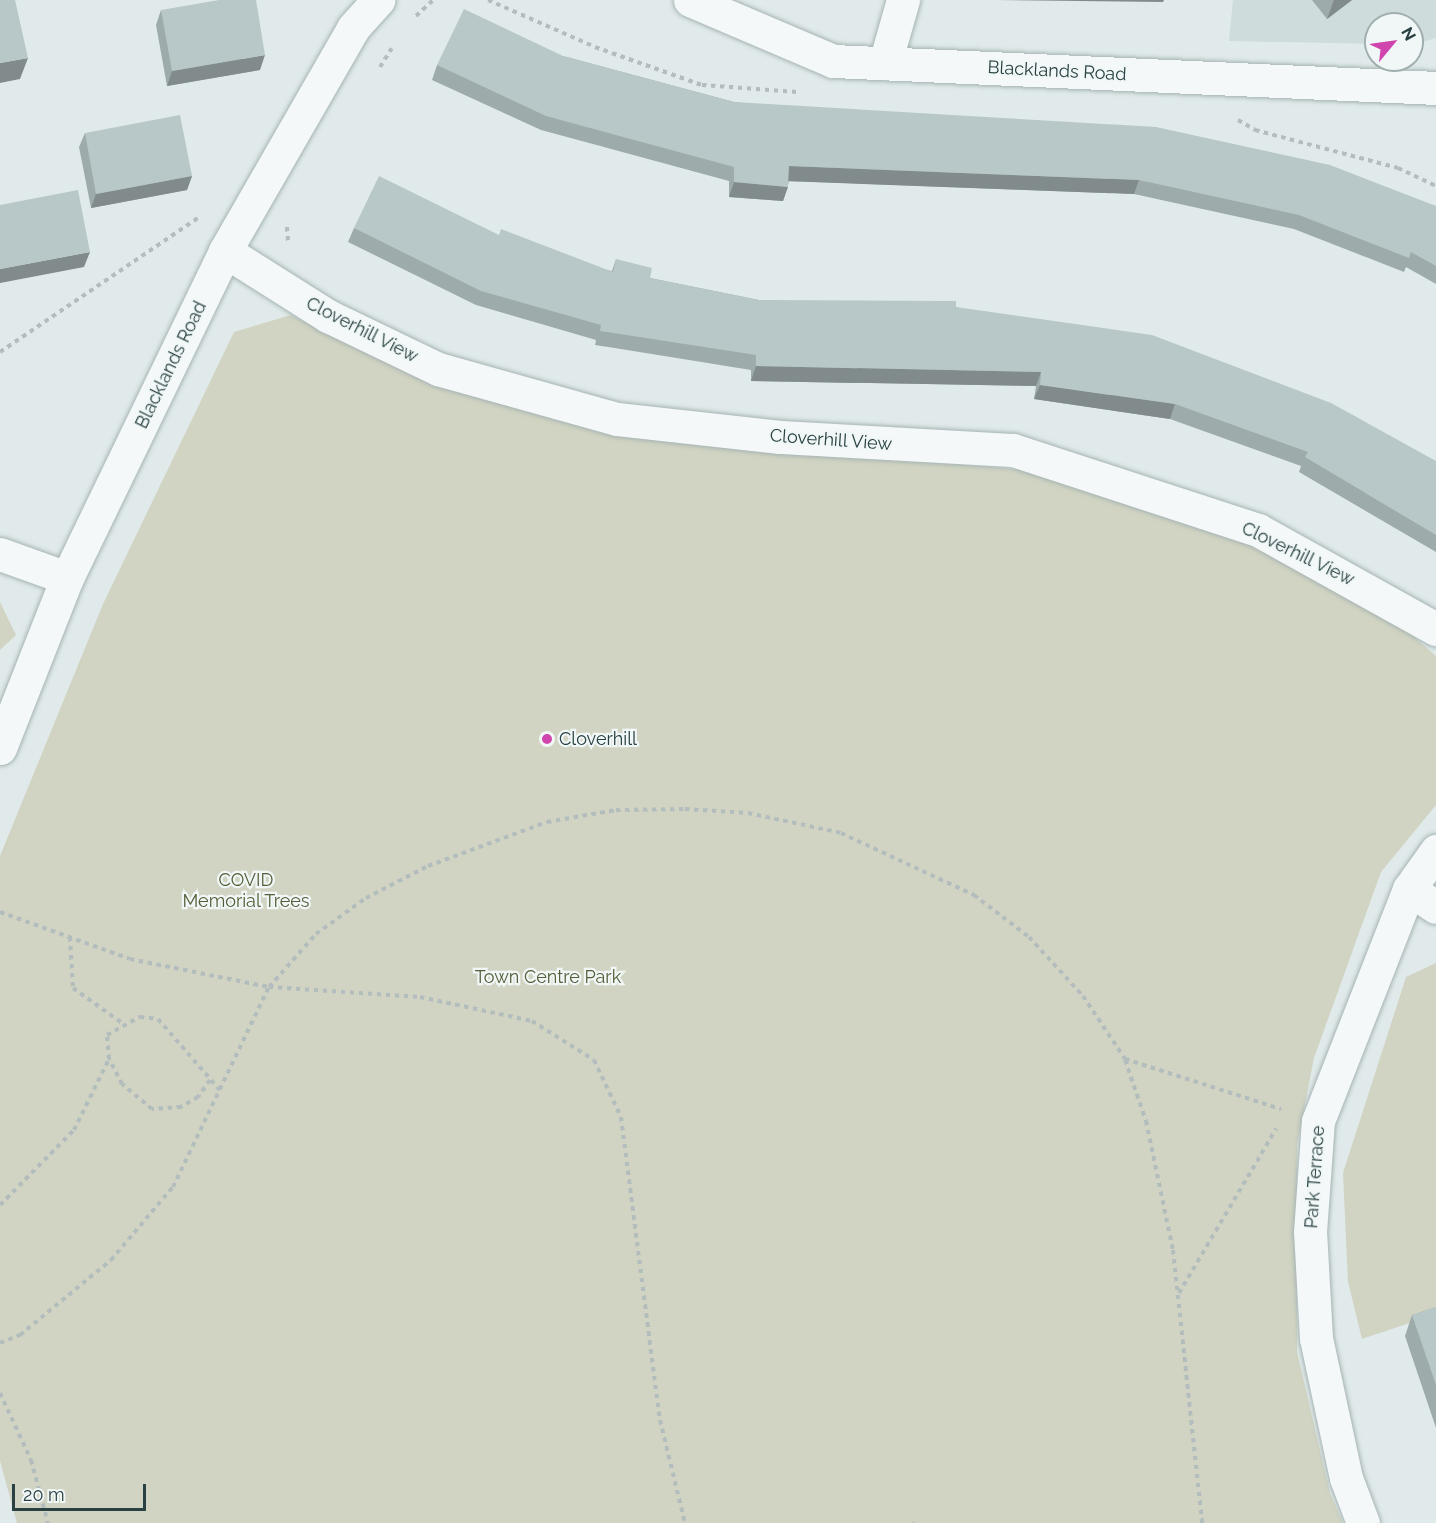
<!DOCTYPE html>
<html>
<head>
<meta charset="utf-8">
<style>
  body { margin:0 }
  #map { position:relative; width:1436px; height:1523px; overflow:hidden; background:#e1eaea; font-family:Raleway,sans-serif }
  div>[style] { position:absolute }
  .built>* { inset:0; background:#cfdcdc }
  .green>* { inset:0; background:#d1d4c2 }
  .path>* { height:4px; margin-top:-2px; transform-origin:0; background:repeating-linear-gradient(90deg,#b3bdbe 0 4.5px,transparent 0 9px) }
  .roads { filter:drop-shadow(0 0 2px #a6b4b4) drop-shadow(0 0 2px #a6b4b4) }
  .minor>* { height:33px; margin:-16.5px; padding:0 16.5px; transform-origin:16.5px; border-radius:16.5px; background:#f4f8f8 }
  .wall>* { inset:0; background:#9eabab }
  .shaded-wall>* { inset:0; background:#818b8b }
  .building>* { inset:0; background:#b8c7c7 }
  .dots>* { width:16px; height:16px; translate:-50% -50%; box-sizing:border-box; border:3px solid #f1f7f7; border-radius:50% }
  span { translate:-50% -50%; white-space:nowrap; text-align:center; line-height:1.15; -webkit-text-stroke:4.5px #f1f7f7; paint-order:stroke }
  .street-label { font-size:18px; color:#294142 }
  .poi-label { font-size:18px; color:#294142 }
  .left { translate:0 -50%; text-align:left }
  .park-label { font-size:18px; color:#555e36 }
  .north { position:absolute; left:1364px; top:12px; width:60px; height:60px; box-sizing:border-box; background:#f1f7f7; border:2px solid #a1aeaf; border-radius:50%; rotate:61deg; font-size:16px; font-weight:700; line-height:24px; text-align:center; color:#294142 }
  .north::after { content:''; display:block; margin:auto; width:21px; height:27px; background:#d045ad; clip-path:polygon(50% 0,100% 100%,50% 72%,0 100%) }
  .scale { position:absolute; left:12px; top:1484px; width:134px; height:27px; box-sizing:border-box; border:3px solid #294142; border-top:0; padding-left:8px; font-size:18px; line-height:21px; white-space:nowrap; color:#294142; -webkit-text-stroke:4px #f1f7f7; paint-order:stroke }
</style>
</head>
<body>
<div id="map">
  <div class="built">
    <div style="clip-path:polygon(1233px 0,1436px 0,1436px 38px,1412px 45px,1412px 24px,1376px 24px,1376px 44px,1229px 41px)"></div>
  </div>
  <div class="green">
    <div style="clip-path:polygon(291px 315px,332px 336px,614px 434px,1023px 470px,1252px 546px,1405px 629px,1436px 656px,1436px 805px,1381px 872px,1314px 1058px,1297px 1145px,1297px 1352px,1330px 1493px,1343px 1523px,17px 1523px,0 1461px,0 856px,103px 604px,234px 332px)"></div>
    <div style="clip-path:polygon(0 602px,16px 635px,0 650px)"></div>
    <div style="clip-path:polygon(1436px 963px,1436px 1314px,1362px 1339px,1348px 1282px,1343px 1173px,1406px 977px)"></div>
  </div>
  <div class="path">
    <div style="left:488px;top:0;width:117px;rotate:23.7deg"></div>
    <div style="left:595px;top:47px;width:114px;rotate:19.6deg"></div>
    <div style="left:702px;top:85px;width:96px;rotate:4.2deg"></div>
    <div style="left:416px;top:16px;width:23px;rotate:-43deg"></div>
    <div style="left:380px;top:67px;width:22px;rotate:-58deg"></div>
    <div style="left:1238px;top:120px;width:20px;rotate:30deg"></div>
    <div style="left:1255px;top:130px;width:148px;rotate:14.9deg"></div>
    <div style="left:1398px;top:168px;width:42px;rotate:25.3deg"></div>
    <div style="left:287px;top:227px;width:16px;rotate:86deg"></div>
    <div style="left:0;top:352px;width:239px;rotate:-34.1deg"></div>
    <div style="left:0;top:912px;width:138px;rotate:19.9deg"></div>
    <div style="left:130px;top:959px;width:142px;rotate:11.4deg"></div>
    <div style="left:269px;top:987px;width:151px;rotate:3.8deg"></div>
    <div style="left:420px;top:997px;width:115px;rotate:12.1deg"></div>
    <div style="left:532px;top:1021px;width:73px;rotate:32.2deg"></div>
    <div style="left:594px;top:1060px;width:63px;rotate:64.7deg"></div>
    <div style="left:621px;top:1117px;width:305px;rotate:82.7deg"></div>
    <div style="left:660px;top:1420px;width:106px;rotate:76.4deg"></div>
    <div style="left:70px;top:937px;width:51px;rotate:86.6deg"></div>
    <div style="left:73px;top:988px;width:60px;rotate:35.5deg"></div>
    <div style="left:1125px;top:1060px;width:65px;rotate:71deg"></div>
    <div style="left:1146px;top:1121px;width:132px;rotate:78.2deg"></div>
    <div style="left:1173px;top:1250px;width:275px;rotate:83.9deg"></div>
    <div style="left:210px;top:1080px;width:21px;rotate:125deg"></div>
    <div style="left:198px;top:1097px;width:20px;rotate:150deg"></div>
    <div style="left:181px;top:1107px;width:29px;rotate:176deg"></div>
    <div style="left:152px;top:1109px;width:39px;rotate:-140deg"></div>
    <div style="left:122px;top:1084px;width:28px;rotate:-117deg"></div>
    <div style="left:109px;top:1059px;width:24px;rotate:-95deg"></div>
    <div style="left:107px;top:1035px;width:38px;rotate:-29deg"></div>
    <div style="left:140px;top:1017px;width:18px;rotate:6deg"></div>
    <div style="left:158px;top:1019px;width:94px;rotate:48.9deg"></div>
    <div style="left:0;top:1205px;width:105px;rotate:-45.4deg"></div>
    <div style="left:74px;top:1130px;width:79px;rotate:-63.8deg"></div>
    <div style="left:1179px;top:1293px;width:191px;rotate:-59.4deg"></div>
    <div style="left:0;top:1343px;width:22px;rotate:-22deg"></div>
    <div style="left:20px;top:1335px;width:118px;rotate:-39.5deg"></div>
    <div style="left:111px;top:1260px;width:96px;rotate:-49.7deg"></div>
    <div style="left:173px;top:1187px;width:222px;rotate:-64.4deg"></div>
    <div style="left:269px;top:987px;width:71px;rotate:-48.4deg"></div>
    <div style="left:316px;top:934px;width:62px;rotate:-35.8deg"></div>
    <div style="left:366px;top:898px;width:70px;rotate:-27.3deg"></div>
    <div style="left:428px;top:866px;width:127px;rotate:-20.3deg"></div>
    <div style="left:547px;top:822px;width:70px;rotate:-9.9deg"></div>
    <div style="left:616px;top:810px;width:69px;rotate:-0.8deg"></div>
    <div style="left:685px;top:809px;width:63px;rotate:3.6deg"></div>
    <div style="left:748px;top:813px;width:95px;rotate:12.1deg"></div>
    <div style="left:841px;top:833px;width:147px;rotate:25deg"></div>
    <div style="left:974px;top:895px;width:69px;rotate:37.4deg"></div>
    <div style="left:1029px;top:937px;width:80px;rotate:47.5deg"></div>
    <div style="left:1083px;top:996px;width:76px;rotate:56.3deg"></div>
    <div style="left:1125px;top:1059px;width:164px;rotate:17.8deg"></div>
    <div style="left:0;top:1393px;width:74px;rotate:65.2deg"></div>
    <div style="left:31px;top:1460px;width:65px;rotate:74.9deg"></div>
    <div style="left:913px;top:1523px;width:1px"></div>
  </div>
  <div class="roads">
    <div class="minor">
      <div style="left:690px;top:0;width:155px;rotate:23.1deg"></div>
      <div style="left:833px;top:61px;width:604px;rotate:2.56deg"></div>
      <div style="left:885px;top:63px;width:66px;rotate:-74.1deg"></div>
      <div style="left:225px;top:251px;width:122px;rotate:32.3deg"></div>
      <div style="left:328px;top:316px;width:122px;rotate:25.7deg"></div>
      <div style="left:438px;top:369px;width:186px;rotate:15.6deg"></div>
      <div style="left:617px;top:419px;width:164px;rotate:6.3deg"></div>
      <div style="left:780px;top:437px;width:233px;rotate:3.2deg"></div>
      <div style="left:1013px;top:450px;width:258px;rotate:18.1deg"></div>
      <div style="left:1258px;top:530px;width:204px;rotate:29.1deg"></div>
      <div style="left:0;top:554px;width:71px;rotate:19.7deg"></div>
      <div style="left:0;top:748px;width:183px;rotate:-68.5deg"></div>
      <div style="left:67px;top:578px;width:363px;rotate:-64.2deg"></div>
      <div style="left:225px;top:251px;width:257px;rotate:-60.1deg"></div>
      <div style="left:353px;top:28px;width:38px;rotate:-48deg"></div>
      <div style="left:1409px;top:889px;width:32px;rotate:34deg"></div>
      <div style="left:1363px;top:1523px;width:48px;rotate:-110.7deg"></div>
      <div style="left:1346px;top:1478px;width:143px;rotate:-102.1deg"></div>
      <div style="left:1316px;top:1338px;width:106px;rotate:-93.2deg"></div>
      <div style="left:1310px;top:1232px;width:111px;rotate:-85.9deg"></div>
      <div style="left:1318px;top:1121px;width:249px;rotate:-68.6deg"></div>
      <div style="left:1409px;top:889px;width:47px;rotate:-54.6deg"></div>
    </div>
  </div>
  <div class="wall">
    <div style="clip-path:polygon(1312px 0,1352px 0,1327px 19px)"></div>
    <div style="clip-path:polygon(161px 10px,260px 70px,167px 86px,156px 25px)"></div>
    <div style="clip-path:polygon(563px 56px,734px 102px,1436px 206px,1436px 284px,1406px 267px,1404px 272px,1294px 229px,1134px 194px,789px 181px,783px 201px,729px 197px,729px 181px,541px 130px,432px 80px,437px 65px)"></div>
    <div style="clip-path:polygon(85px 133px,192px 176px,187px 190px,91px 208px,79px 147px)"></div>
    <div style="clip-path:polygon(354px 228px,612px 271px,616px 259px,650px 278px,759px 300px,956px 307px,1436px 461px,1436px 552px,1299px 472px,1301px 466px,1170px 419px,1034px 399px,1036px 386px,751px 381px,751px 370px,595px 345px,596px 340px,476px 305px,348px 242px)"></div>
    <div style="clip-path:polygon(1436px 1307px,1436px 1428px,1405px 1336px,1412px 1315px)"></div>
  </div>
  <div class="shaded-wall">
    <div style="clip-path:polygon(997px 0,1164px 0,1163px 2px)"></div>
    <div style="clip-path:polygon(1334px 0,1352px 0,1327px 19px)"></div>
    <div style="clip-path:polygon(265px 55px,260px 70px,167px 86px,172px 71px)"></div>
    <div style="clip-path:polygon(28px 58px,20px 79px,0 83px,0 63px)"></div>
    <div style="clip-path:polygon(789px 166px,1139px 180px,1134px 194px,784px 181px)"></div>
    <div style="clip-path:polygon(192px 176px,187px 190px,91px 208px,96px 194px)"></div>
    <div style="clip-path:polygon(734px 182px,788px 187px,783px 201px,729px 197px)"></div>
    <div style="clip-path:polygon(90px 252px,84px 267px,0 283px,0 269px)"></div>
    <div style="clip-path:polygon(756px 366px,1041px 372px,1036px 386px,751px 381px)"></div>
    <div style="clip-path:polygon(1040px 385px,1175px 404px,1170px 419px,1034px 399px)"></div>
  </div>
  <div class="building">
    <div style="clip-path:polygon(0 0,15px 0,28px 58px,0 63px)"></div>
    <div style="clip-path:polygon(219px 0,256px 0,265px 55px,172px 71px,161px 10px)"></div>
    <div style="clip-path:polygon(464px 9px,563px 56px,734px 102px,1156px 127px,1330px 165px,1436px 206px,1436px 266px,1411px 252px,1409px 258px,1299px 215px,1139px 180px,789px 166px,788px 187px,734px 182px,734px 167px,546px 116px,437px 65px)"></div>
    <div style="clip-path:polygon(180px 115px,192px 176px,96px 194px,85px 133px)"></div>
    <div style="clip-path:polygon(379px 176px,499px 235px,501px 229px,613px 272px,616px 259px,652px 268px,650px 278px,759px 300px,956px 301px,956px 307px,1152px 335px,1331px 403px,1436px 461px,1436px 535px,1305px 457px,1308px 452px,1175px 404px,1040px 385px,1041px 372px,756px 366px,756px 355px,600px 331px,601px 325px,481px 291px,354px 228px)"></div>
    <div style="clip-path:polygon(78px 190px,90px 252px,0 269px,0 205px)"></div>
    <div style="clip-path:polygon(1436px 1307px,1436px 1385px,1412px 1315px)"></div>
  </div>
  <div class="dots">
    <div style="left:547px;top:739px;background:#d045ad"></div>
  </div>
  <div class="street-label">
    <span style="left:1057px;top:71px;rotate:3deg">Blacklands Road</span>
    <span style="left:362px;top:330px;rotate:27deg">Cloverhill View</span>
    <span style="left:171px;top:365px;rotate:-64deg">Blacklands Road</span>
    <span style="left:831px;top:440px;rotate:4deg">Cloverhill View</span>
    <span style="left:1298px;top:554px;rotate:26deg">Cloverhill View</span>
    <span style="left:1315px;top:1177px;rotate:-86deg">Park Terrace</span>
  </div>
  <div class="poi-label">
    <span class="left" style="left:559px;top:739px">Cloverhill</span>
  </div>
  <div class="park-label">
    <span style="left:246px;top:891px">COVID<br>Memorial Trees</span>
    <span style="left:548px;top:977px">Town Centre Park</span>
  </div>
  <div class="north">N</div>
  <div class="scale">20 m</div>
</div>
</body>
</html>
